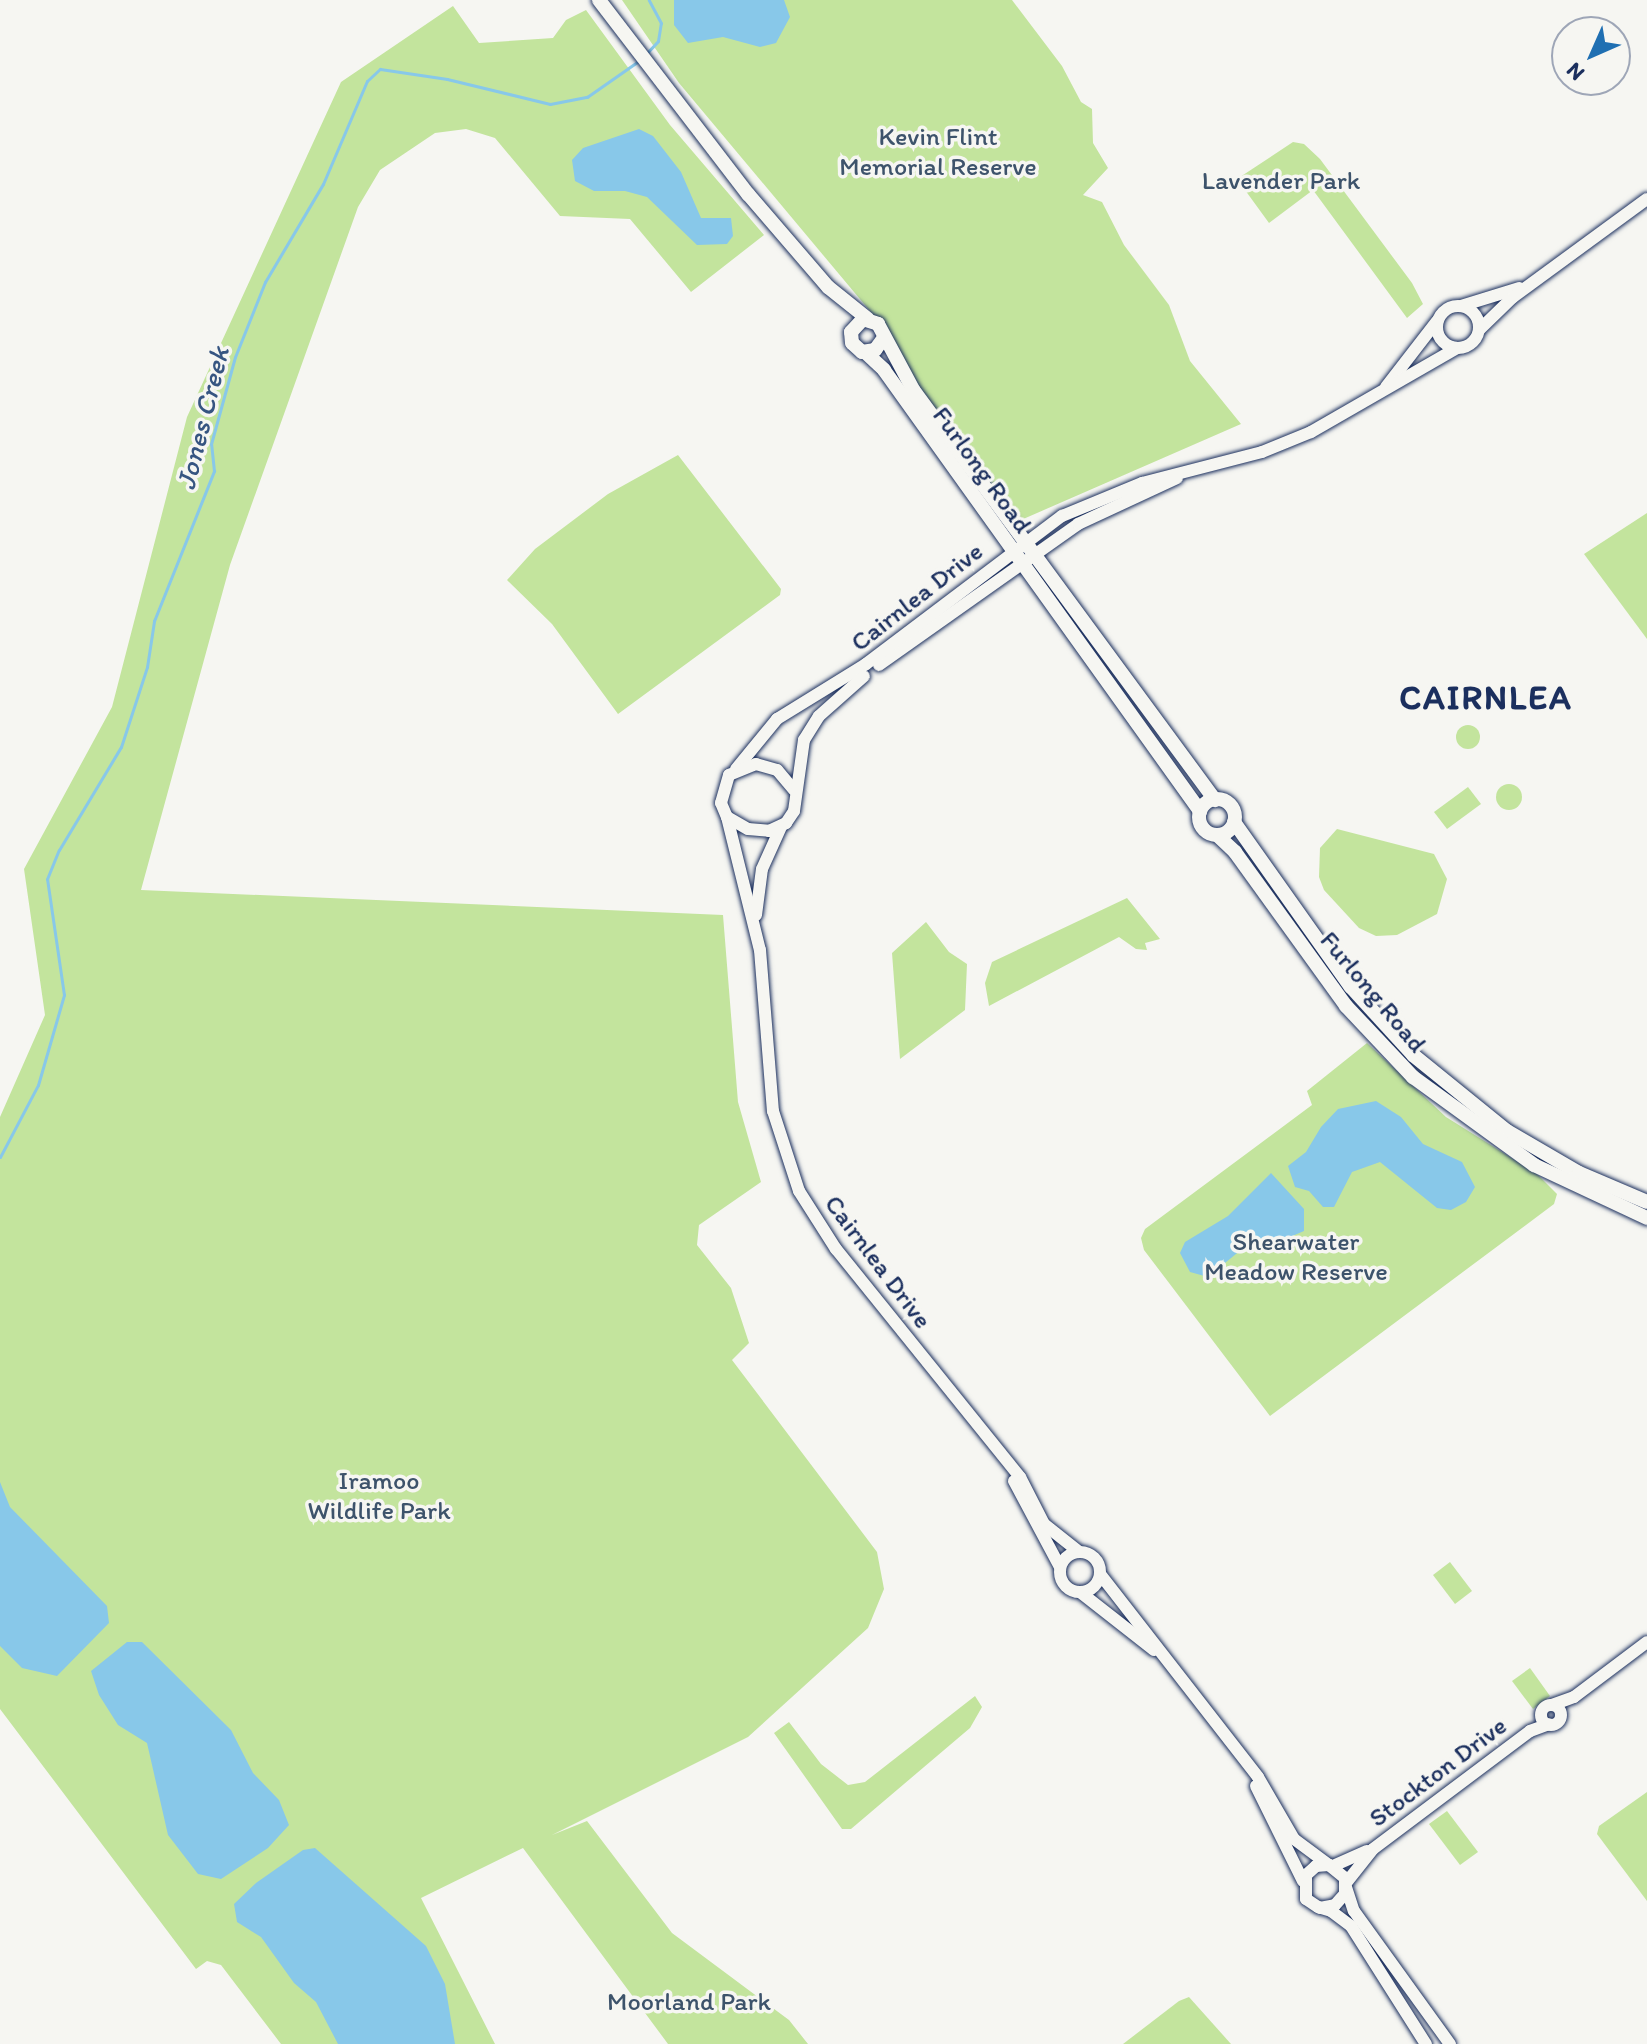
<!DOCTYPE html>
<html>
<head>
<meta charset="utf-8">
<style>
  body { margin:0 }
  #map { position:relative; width:1647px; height:2044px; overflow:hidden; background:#f6f6f2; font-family:Itim,sans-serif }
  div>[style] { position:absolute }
  .green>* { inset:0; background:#c3e49d }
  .round { border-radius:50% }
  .water>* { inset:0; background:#88c8e9 }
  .stream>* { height:3px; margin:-1.5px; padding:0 1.5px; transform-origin:1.5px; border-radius:1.5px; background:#88c8e9 }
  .roads { filter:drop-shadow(0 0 2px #1b2f5e) drop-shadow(0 0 2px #1b2f5e) }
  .tertiary>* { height:12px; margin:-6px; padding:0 6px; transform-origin:6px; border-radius:6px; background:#f6f6f2 }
  .tertiary>.ring { margin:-6px; padding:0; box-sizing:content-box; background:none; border:12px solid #f6f6f2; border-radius:50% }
  .secondary>* { height:14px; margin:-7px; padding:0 7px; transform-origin:7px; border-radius:7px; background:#f6f6f2 }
  .secondary>.ring { margin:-7px; padding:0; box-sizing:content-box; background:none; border:14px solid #f6f6f2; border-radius:50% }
  span { translate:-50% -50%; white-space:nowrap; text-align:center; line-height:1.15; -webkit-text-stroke:7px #f6f6f2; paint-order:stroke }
  .park-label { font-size:26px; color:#3d536b }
  .street-label { font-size:26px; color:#1b2f5e }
  .water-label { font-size:28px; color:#365581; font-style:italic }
  .district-label { font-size:34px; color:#1b2f5e; font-weight:700; letter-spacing:2px }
  .north { position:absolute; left:1551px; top:16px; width:80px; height:80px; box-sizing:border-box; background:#f6f6f2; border:2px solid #9ea6b7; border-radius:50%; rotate:225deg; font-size:22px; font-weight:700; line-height:32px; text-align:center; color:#1b2f5e }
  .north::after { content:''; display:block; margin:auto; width:28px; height:36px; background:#1f6fb2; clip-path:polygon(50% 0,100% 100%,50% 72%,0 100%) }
</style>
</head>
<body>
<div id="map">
  <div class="green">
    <div style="clip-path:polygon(622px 0,1012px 0,1062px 66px,1081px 102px,1092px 109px,1093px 143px,1108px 168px,1083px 195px,1102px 202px,1124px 245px,1169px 305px,1190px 361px,1241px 424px,1021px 520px,961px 449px,889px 346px,885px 329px,679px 83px)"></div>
    <div style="clip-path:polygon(453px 6px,479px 43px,553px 38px,566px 20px,586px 10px,670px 125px,764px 235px,691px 292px,630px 219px,560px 216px,495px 138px,466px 129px,435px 133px,380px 170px,358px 207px,230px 565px,141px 890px,723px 915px,738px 1102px,761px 1182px,699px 1225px,697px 1245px,731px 1288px,749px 1343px,732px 1360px,877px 1552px,884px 1589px,868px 1628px,748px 1737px,552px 1835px,587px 1821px,672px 1933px,789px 2020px,808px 2044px,668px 2044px,523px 1848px,421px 1898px,495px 2044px,281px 2044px,221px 1965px,207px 1961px,196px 1969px,0 1709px,0 1117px,45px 1015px,24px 869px,112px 707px,187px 417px,341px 82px)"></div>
    <div style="clip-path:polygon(1293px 142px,1304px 144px,1320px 159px,1412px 283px,1423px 304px,1407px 318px,1313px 190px,1269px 223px,1237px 179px)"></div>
    <div style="clip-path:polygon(678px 455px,781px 589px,780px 595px,618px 714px,552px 624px,507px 580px,535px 549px,608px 494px)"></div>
    <div style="clip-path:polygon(1647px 513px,1647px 639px,1584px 554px)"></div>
    <div class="round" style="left:1456px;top:725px;width:24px;height:24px"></div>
    <div class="round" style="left:1496px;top:784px;width:26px;height:26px"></div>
    <div style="clip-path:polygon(1468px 787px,1481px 804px,1447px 829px,1434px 812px)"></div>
    <div style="clip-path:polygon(1337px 829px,1434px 854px,1447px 879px,1437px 914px,1397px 935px,1376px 936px,1359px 928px,1324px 890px,1319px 877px,1320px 848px)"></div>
    <div style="clip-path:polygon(1127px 898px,1160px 939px,1145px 943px,1147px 950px,1136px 949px,1119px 937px,989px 1006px,985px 983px,992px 962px)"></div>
    <div style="clip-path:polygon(926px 922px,949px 952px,967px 964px,965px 1010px,900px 1059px,892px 953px)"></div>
    <div style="clip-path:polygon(1367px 1043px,1446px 1117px,1537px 1174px,1557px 1194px,1554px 1204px,1270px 1416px,1144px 1250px,1141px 1238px,1145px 1229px,1312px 1105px,1307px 1091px)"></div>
    <div style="clip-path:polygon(1450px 1562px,1472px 1591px,1455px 1604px,1433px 1575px)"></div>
    <div style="clip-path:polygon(1530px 1668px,1550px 1696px,1533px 1709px,1512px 1681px)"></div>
    <div style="clip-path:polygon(975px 1696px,982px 1707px,970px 1728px,851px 1829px,842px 1829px,774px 1733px,789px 1722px,821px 1764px,848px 1785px,865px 1782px)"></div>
    <div style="clip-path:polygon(1647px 1792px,1647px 1901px,1597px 1834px,1599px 1826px)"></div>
    <div style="clip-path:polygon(1447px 1811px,1478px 1852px,1460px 1865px,1429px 1824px)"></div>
    <div style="clip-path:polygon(1189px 1997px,1231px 2044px,1123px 2044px,1179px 2001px)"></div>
  </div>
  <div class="water">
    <div style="clip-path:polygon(674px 0,784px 0,790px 17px,776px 43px,760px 47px,723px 37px,688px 43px,674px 25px)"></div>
    <div style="clip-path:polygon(639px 129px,653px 136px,681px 172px,701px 218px,731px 218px,733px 236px,727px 244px,697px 245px,647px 197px,625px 191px,594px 191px,575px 181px,572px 160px,583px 148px)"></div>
    <div style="clip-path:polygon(1376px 1101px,1401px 1117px,1423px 1144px,1462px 1162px,1475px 1187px,1466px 1202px,1451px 1210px,1437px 1208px,1380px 1162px,1352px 1172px,1334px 1207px,1323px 1207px,1309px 1191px,1295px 1187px,1288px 1166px,1306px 1152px,1321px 1127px,1338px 1109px)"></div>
    <div style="clip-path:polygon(1271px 1173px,1304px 1209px,1304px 1231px,1271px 1245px,1242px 1249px,1208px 1277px,1190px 1272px,1180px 1253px,1185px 1242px,1228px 1216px)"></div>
    <div style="clip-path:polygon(0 1482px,10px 1507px,107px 1606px,109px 1623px,57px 1676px,22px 1668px,0 1646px)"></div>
    <div style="clip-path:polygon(127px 1642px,142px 1642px,231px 1730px,253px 1773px,279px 1800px,289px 1825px,268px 1848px,221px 1879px,198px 1874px,168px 1835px,147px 1743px,118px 1725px,99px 1695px,91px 1671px)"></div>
    <div style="clip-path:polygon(315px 1848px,426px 1946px,445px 1984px,455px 2044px,338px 2044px,316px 2002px,294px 1983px,261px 1937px,237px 1922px,234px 1904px,256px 1883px,303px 1850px)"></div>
  </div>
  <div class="stream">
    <div style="left:645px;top:55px;width:19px;rotate:-47deg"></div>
    <div style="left:658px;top:41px;width:18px;rotate:-81deg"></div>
    <div style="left:661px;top:23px;width:26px;rotate:-118deg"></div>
    <div style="left:0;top:1157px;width:81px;rotate:-62.2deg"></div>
    <div style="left:38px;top:1085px;width:94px;rotate:-73.9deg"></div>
    <div style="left:64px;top:995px;width:117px;rotate:-98.3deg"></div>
    <div style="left:47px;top:879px;width:31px;rotate:-68deg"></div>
    <div style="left:59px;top:850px;width:120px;rotate:-59deg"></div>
    <div style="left:121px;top:747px;width:84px;rotate:-72deg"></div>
    <div style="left:147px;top:667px;width:47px;rotate:-81.3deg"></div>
    <div style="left:154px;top:621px;width:162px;rotate:-68.2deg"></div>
    <div style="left:214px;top:471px;width:27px;rotate:-96deg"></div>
    <div style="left:211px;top:444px;width:90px;rotate:-74.6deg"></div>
    <div style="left:235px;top:357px;width:81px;rotate:-68.2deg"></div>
    <div style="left:265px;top:282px;width:114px;rotate:-59.4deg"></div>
    <div style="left:323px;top:184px;width:112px;rotate:-66.9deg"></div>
    <div style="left:367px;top:81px;width:18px;rotate:-43deg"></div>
    <div style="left:380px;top:69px;width:68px;rotate:8.5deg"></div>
    <div style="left:447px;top:79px;width:106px;rotate:13.6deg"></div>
    <div style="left:550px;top:104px;width:38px;rotate:-11deg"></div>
    <div style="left:587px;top:97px;width:65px;rotate:-34.9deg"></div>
  </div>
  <div class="roads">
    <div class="tertiary">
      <div class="ring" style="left:1437px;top:306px;width:30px;height:30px"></div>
      <div style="left:1461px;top:306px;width:61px;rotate:-17.2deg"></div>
      <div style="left:1479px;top:330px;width:47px;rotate:-44.1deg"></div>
      <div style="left:1513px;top:297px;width:166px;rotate:-36.2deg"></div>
      <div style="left:1386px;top:387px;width:83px;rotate:-52.3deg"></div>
      <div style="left:879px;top:665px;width:244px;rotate:-35.3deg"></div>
      <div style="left:1078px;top:524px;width:109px;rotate:-24.9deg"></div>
      <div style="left:736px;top:769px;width:65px;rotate:-50.6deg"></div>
      <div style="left:777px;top:719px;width:105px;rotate:-31.7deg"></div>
      <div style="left:866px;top:664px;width:246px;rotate:-37.1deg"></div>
      <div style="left:1062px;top:516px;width:87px;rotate:-22.4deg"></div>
      <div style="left:1142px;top:483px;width:124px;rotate:-14.5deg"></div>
      <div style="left:1262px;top:452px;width:53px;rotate:-22.2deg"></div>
      <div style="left:1311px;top:432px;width:168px;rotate:-29.9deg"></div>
      <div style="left:794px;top:790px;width:26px;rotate:-130deg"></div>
      <div style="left:777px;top:770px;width:22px;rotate:-164deg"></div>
      <div style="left:756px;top:764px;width:29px;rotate:158deg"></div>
      <div style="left:729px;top:775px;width:29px;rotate:106deg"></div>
      <div style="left:721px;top:803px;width:15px;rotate:67deg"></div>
      <div style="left:727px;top:817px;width:24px;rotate:30deg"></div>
      <div style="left:748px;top:829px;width:21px;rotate:5deg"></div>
      <div style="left:769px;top:831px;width:19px;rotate:-25deg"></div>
      <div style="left:786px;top:823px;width:14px;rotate:-56deg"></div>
      <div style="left:794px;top:811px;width:72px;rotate:-82deg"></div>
      <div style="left:804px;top:740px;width:28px;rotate:-58deg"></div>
      <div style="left:819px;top:716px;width:60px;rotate:-41.6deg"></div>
      <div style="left:727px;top:817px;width:137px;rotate:76.1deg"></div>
      <div style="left:760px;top:950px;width:162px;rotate:85.4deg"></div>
      <div style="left:773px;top:1111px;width:84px;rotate:72deg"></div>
      <div style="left:799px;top:1191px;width:69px;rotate:57.5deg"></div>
      <div style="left:836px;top:1249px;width:293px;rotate:51.1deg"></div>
      <div style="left:1020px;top:1477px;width:53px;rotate:62.9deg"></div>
      <div style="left:1044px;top:1524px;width:43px;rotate:38.5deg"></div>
      <div style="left:756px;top:915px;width:46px;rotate:-82.6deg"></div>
      <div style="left:762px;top:869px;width:46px;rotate:-65.7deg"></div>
      <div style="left:1014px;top:1481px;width:98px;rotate:61.9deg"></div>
      <div class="ring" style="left:1060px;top:1552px;width:28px;height:28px"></div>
      <div style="left:1100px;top:1574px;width:257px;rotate:52.1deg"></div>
      <div style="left:1258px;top:1777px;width:72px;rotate:59.9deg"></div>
      <div style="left:1294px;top:1839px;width:44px;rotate:36.6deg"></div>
      <div style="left:1080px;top:1592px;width:94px;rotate:38.1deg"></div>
      <div style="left:1552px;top:1705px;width:23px;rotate:-20deg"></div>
      <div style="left:1574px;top:1697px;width:91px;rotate:-37deg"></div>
      <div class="ring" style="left:1541px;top:1705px;width:8px;height:8px"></div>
      <div style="left:1256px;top:1786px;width:106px;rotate:63.7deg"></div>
      <div style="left:1333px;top:1866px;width:37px;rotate:-24deg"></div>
      <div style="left:1346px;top:1883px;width:43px;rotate:-51.5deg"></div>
      <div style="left:1373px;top:1849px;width:196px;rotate:-36.9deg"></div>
      <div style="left:1530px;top:1731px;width:20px;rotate:-20deg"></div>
      <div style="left:1346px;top:1887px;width:25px;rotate:72deg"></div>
      <div style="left:1354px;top:1911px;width:164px;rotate:54.2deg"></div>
      <div style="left:1320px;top:1908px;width:15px;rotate:-11deg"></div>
      <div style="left:1335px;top:1905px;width:15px;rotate:-48deg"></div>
      <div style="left:1345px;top:1894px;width:16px;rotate:-90deg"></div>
      <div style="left:1345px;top:1878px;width:21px;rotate:-141deg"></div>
      <div style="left:1329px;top:1865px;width:13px;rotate:176deg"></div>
      <div style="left:1316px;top:1866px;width:13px;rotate:138deg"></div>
      <div style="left:1306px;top:1875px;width:24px;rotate:90deg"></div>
      <div style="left:1306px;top:1899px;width:14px;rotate:34deg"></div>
      <div style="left:1318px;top:1907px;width:14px;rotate:17deg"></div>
      <div style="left:1331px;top:1911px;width:25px;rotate:37deg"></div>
      <div style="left:1351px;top:1926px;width:140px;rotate:57.6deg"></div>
    </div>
    <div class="secondary">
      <div style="left:599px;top:0;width:245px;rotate:52.5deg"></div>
      <div style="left:748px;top:194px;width:123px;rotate:49.3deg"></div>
      <div style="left:828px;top:287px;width:51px;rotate:38.7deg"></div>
      <div style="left:883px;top:339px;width:14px;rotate:126deg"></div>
      <div style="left:875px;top:350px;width:13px;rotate:171deg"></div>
      <div style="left:862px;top:352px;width:13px;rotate:-138deg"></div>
      <div style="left:852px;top:343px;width:11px;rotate:-95deg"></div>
      <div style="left:851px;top:332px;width:18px;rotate:-47deg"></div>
      <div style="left:863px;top:319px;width:16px;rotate:18deg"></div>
      <div style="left:878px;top:324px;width:76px;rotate:61.8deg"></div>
      <div style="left:914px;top:391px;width:508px;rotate:53.65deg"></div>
      <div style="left:865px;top:352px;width:26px;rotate:43deg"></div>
      <div style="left:884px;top:370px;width:543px;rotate:54.38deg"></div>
      <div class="ring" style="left:1199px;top:799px;width:22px;height:22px"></div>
      <div style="left:1234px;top:822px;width:202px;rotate:54.7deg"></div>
      <div style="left:1351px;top:987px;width:92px;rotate:47.6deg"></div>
      <div style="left:1413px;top:1055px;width:121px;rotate:39deg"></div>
      <div style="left:1507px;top:1131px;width:83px;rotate:30.3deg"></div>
      <div style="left:1579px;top:1173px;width:74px;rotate:23.1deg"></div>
      <div style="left:1217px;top:835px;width:25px;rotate:43deg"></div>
      <div style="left:1235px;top:852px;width:190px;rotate:54.2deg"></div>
      <div style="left:1346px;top:1006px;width:98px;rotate:46.7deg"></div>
      <div style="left:1413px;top:1077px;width:150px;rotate:36deg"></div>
      <div style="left:1534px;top:1165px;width:125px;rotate:25.1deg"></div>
    </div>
  </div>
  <div class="park-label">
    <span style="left:938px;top:152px">Kevin Flint<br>Memorial Reserve</span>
    <span style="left:1281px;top:181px">Lavender Park</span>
    <span style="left:1296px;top:1257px">Shearwater<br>Meadow Reserve</span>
    <span style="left:379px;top:1496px">Iramoo<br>Wildlife Park</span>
    <span style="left:689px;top:2002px">Moorland Park</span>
  </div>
  <div class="street-label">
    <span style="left:982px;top:470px;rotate:54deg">Furlong Road</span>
    <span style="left:917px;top:597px;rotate:-38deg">Cairnlea Drive</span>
    <span style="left:1373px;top:992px;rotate:50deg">Furlong Road</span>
    <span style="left:878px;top:1262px;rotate:53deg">Cairnlea Drive</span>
    <span style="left:1438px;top:1772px;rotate:-37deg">Stockton Drive</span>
  </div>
  <div class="water-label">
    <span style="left:202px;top:418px;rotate:-76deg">Jones Creek</span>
  </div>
  <div class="district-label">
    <span style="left:1486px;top:698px">CAIRNLEA</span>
  </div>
  <div class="north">N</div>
</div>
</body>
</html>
